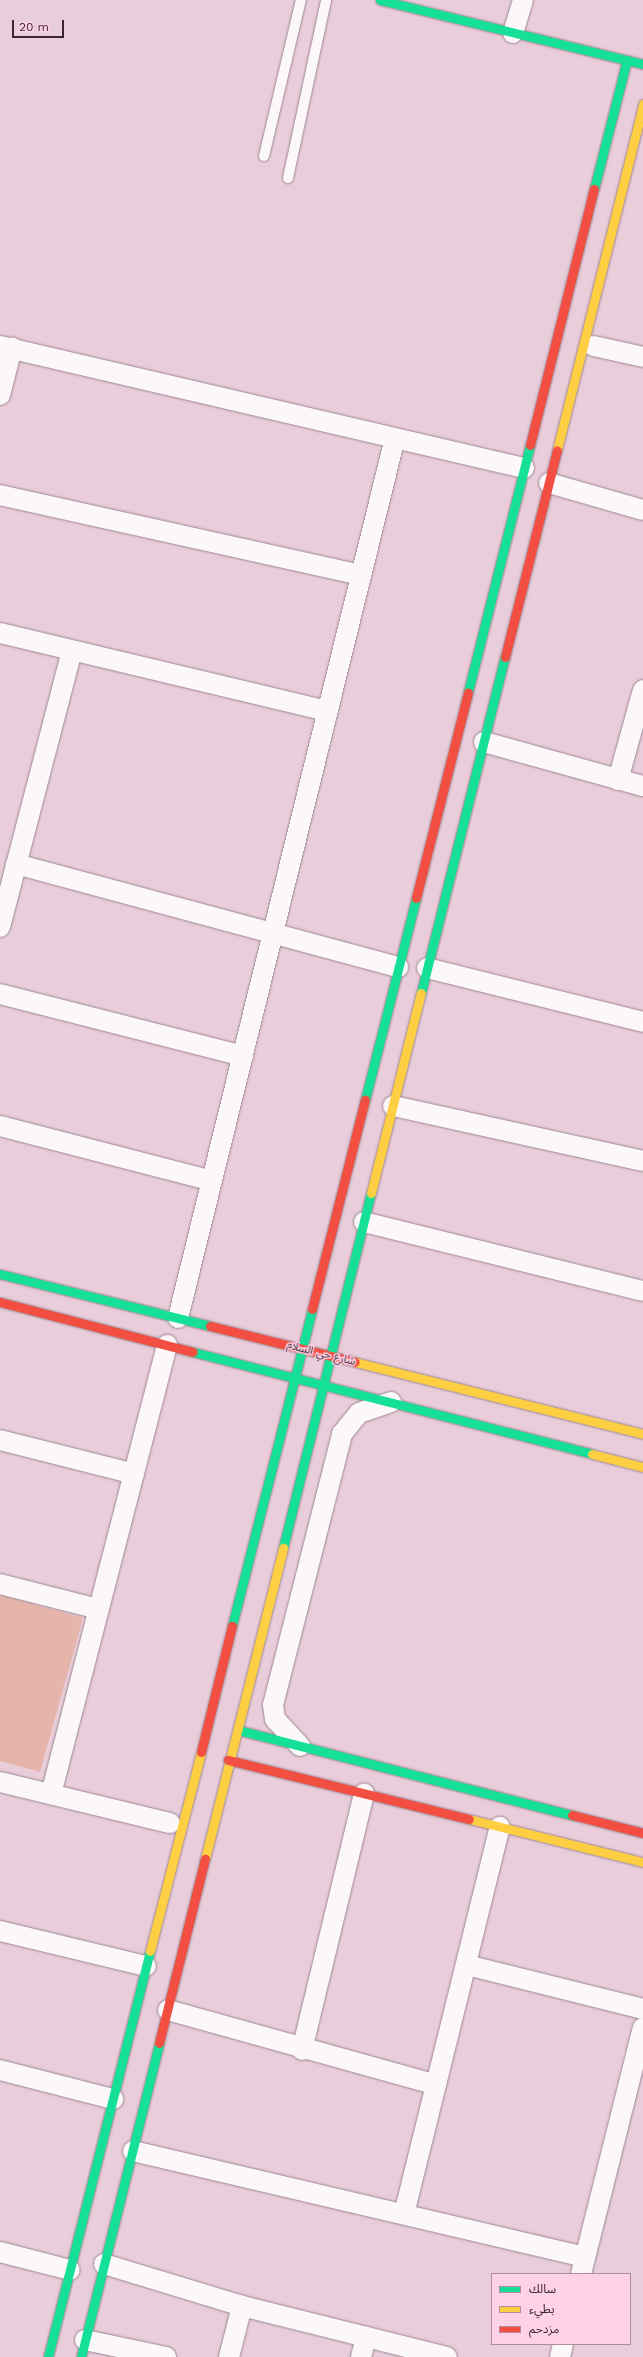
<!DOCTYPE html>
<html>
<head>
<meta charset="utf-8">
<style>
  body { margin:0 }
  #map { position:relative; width:643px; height:2357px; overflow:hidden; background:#eacddb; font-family:"Work Sans","Noto Sans Arabic",sans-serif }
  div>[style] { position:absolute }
  .green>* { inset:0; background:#e6b5aa }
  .roads { filter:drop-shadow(0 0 1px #9c8791) drop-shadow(0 0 1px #9c8791) }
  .lane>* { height:10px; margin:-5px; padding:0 5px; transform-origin:5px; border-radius:5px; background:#fcf8fa }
  .street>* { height:20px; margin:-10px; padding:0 10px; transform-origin:10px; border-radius:10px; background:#fcf8fa }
  .fast>* { height:9px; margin:-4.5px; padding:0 4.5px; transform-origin:4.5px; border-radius:4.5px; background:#16e098 }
  .slow>* { height:9px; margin:-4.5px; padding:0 4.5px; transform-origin:4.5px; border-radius:4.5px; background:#ffcf43 }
  .jam>* { height:9px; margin:-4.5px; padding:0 4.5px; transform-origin:4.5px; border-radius:4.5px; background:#f24e42 }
  span { translate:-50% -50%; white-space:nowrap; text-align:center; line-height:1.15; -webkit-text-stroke:3px #fed1e7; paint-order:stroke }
  .street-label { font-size:11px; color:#3a2630 }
  .legend { position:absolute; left:491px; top:2273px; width:140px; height:72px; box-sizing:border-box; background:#fed1e7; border:1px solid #b08d9e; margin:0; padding:5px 7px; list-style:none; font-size:12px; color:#3a2630 }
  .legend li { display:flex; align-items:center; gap:8px; height:20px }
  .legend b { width:20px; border:1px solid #b08d9e }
  .scale { position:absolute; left:12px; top:20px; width:52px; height:18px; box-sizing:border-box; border:2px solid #3a2630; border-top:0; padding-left:5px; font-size:12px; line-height:14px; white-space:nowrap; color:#3a2630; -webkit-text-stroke:3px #fed1e7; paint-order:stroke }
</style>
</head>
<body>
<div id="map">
  <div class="green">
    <div style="clip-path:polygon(0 1595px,83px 1618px,40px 1772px,0 1761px)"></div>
  </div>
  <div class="roads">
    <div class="lane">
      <div style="left:264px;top:156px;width:160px;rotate:-76.7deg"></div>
      <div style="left:288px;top:178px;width:182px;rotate:-77.9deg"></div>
    </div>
    <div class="street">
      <div style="left:513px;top:33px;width:34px;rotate:-73deg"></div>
      <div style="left:0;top:346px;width:538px;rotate:13.11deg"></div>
      <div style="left:593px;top:346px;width:51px;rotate:12.4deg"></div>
      <div style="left:0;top:395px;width:49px;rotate:-75.7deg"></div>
      <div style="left:549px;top:483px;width:98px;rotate:16deg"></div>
      <div style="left:0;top:495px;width:370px;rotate:12.5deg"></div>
      <div style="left:0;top:633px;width:336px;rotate:13.4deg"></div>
      <div style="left:484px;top:742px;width:165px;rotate:15.5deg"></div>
      <div style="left:618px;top:780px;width:93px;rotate:-74.5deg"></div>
      <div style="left:16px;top:864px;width:396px;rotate:15.1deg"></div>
      <div style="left:0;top:927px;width:285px;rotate:-75.4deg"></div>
      <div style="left:427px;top:968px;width:223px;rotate:14deg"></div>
      <div style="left:0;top:994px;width:251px;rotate:14.3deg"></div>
      <div style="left:393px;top:1106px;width:256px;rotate:12.4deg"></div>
      <div style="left:0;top:1126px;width:219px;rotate:14.5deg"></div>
      <div style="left:364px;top:1222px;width:287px;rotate:13.9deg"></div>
      <div style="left:178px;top:1318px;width:906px;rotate:-76.15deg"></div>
      <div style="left:0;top:1440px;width:138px;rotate:14.2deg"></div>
      <div style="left:0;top:1584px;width:101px;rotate:14.3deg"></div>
      <div style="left:300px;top:1746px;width:37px;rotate:-133deg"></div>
      <div style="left:275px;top:1719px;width:14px;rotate:-98deg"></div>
      <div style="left:273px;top:1705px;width:280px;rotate:-75.7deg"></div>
      <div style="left:342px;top:1434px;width:27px;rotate:-51deg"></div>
      <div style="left:359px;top:1413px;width:34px;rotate:-19deg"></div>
      <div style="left:0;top:1782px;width:175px;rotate:13.6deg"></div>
      <div style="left:51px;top:1794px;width:464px;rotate:-75.5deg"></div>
      <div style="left:0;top:1931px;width:150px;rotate:13.5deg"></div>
      <div style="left:467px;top:1965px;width:181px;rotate:14deg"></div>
      <div style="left:168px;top:2010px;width:278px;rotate:15.6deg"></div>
      <div style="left:302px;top:2050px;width:264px;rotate:-76.4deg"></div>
      <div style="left:0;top:2070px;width:117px;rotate:14.4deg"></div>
      <div style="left:133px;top:2151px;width:464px;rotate:13.2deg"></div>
      <div style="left:404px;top:2214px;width:399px;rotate:-76.1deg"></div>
      <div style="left:0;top:2252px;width:72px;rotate:14.4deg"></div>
      <div style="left:104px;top:2264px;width:144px;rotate:16.9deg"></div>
      <div style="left:242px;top:2306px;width:211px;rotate:14deg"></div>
      <div style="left:581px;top:2274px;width:254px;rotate:-75.9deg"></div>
      <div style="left:85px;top:2340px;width:83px;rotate:11.9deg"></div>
      <div style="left:229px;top:2357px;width:53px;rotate:-75.7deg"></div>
      <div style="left:361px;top:2357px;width:21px;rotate:-76deg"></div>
      <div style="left:560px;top:2357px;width:13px;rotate:-77deg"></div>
    </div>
    <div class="fast">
      <div style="left:380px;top:0;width:271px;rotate:13.7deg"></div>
      <div style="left:594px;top:189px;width:133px;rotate:-75.7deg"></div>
      <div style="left:468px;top:692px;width:255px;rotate:-75.9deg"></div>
      <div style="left:421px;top:993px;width:346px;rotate:-76deg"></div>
      <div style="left:365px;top:1100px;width:208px;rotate:-75.8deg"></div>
      <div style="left:0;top:1274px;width:216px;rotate:13.9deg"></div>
      <div style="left:193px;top:1352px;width:412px;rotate:14.3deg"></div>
      <div style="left:283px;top:1548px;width:366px;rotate:-76.1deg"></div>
      <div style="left:232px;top:1626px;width:327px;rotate:-75.8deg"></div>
      <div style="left:238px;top:1730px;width:345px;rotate:14.3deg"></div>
      <div style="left:48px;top:2357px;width:419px;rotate:-75.9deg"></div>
      <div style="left:81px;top:2357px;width:324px;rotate:-76deg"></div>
    </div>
    <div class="slow">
      <div style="left:557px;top:450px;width:357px;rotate:-76deg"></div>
      <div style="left:371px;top:1193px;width:206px;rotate:-76deg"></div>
      <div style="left:355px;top:1362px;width:297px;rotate:14deg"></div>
      <div style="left:592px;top:1454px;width:53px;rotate:14.3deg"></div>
      <div style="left:469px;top:1819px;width:179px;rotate:13.9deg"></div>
      <div style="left:205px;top:1859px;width:321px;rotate:-75.9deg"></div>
      <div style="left:150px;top:1951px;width:205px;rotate:-75.6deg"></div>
    </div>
    <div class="jam">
      <div style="left:530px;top:445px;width:264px;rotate:-76deg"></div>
      <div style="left:505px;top:657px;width:213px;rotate:-75.9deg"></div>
      <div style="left:416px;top:898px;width:212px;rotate:-75.8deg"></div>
      <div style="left:0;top:1302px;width:199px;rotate:14.5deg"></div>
      <div style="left:312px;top:1309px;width:216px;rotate:-75.8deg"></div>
      <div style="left:210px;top:1326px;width:149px;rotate:13.9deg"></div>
      <div style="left:201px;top:1752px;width:130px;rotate:-76.2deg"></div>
      <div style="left:228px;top:1760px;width:248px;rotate:13.8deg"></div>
      <div style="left:572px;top:1815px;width:73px;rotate:14.2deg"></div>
      <div style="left:159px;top:2043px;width:190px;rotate:-76deg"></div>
    </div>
  </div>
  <div class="street-label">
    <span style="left:321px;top:1354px;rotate:14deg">شارع حي السلام</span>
  </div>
  <ul class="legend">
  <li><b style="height:5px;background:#16e098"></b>سالك</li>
  <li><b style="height:5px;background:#ffcf43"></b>بطيء</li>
  <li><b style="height:5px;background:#f24e42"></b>مزدحم</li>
  </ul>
  <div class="scale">20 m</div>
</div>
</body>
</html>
